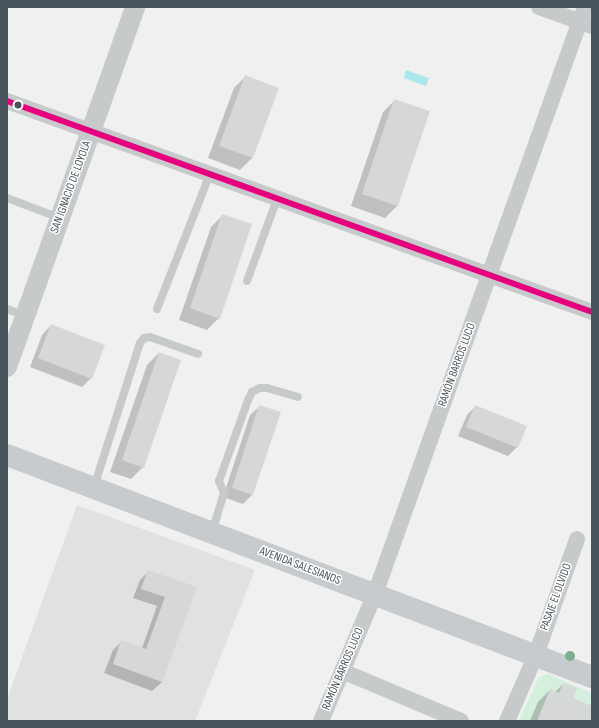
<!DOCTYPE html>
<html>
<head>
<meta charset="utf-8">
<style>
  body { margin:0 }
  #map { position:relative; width:599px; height:728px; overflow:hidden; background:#f0f0f0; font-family:"Sofia Sans Condensed",sans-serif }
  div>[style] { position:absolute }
  .education>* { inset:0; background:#e2e1e1 }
  .green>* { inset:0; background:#d4efdc }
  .water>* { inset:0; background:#aae6eb }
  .shadow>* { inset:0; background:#0003 }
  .building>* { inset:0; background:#d6d8d8 }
  .service>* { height:8px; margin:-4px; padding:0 4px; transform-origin:4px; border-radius:4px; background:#c7cacb }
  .minor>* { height:16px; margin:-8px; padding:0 8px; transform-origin:8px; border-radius:8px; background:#c7cacb }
  .tertiary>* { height:20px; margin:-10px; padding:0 10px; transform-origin:10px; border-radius:10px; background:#c7cacb }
  .secondary>* { height:22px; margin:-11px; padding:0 11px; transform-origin:11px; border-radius:11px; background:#c7cbcd }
  .bus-1>* { height:6px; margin:-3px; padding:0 3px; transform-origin:3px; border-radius:3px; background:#e5007d }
  .trees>* { width:10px; height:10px; margin:-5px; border-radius:50%; background:#7ab08e }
  .dots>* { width:11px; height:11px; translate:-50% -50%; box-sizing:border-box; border:2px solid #fff; border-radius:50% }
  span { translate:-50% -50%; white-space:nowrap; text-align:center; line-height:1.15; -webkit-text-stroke:3px #fff; paint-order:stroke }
  .street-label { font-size:12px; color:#47545b }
  .frame { position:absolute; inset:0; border:8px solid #47545b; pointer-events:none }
</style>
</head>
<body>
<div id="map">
  <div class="education">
    <div style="clip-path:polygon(77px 505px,255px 570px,195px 721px,7px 721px,7px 699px)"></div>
  </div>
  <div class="green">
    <div style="clip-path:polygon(548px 674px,592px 693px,592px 721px,519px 721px,539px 677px)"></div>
  </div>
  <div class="water">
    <div style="clip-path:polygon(406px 70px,429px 78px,426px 86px,404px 78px)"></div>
  </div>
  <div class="shadow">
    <div style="clip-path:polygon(245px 77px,277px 88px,252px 158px,240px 170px,208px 158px,234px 88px)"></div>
    <div style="clip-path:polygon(395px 100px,429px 112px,397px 206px,385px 218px,351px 206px,383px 112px)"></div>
    <div style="clip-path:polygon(223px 215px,219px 318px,207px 330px,179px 320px,211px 227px)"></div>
    <div style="clip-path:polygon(51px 325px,91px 378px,82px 387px,30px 367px,42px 335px)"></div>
    <div style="clip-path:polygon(159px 353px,143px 467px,131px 479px,110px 472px,147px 365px)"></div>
    <div style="clip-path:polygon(260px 406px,280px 412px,252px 495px,243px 504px,223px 497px,250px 415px)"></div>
    <div style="clip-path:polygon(476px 406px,517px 447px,508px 456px,458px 436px,467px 415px)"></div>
    <div style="clip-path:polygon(149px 571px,195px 588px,162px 682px,152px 691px,104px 673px,113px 650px,122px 641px,142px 648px,157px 606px,133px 598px,140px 580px)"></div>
    <div style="clip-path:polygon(563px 684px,571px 699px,592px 707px,592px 721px,530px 721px,538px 702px,550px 690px,555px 692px)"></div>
  </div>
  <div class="building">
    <div style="clip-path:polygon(245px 75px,279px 88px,253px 158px,219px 146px)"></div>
    <div style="clip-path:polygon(394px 99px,430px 111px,398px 206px,362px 194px)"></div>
    <div style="clip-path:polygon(222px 214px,252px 224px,220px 319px,190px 308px)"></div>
    <div style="clip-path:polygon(51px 324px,105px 345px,92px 379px,38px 358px)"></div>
    <div style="clip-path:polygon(159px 352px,181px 360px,144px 468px,122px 460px)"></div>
    <div style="clip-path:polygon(259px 405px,281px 412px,253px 495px,232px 488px)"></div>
    <div style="clip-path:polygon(475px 405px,527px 426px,518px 448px,466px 427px)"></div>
    <div style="clip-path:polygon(148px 570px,197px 587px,162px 682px,113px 664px,121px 640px,146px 649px,165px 597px,141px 589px)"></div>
    <div style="clip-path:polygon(563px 683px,577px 688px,573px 698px,592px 706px,592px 721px,537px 721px,550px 689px,559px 693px)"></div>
  </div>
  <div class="service">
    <div style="left:7px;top:198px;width:57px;rotate:20.7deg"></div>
    <div style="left:247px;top:281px;width:87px;rotate:-69.9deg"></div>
    <div style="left:7px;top:309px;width:19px;rotate:21deg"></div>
    <div style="left:157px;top:309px;width:145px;rotate:-68.6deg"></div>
    <div style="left:94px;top:487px;width:151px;rotate:-72.3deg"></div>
    <div style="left:140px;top:343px;width:6px;rotate:-51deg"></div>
    <div style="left:144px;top:338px;width:6px;rotate:-9deg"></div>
    <div style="left:150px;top:337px;width:51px;rotate:19.5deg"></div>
    <div style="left:212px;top:532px;width:41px;rotate:-72.9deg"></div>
    <div style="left:224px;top:493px;width:13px;rotate:-113deg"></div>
    <div style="left:219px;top:481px;width:86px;rotate:-70.3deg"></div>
    <div style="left:248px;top:400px;width:9px;rotate:-63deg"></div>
    <div style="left:252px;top:392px;width:9px;rotate:-27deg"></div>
    <div style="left:260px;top:388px;width:7px"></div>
    <div style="left:267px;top:388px;width:32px;rotate:16deg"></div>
  </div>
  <div class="minor">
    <div style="left:539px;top:7px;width:56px;rotate:19.7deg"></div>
    <div style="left:7px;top:101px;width:622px;rotate:19.83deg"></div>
    <div style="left:342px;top:671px;width:129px;rotate:22.8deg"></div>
    <div style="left:321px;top:721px;width:138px;rotate:-67deg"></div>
    <div style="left:375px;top:594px;width:623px;rotate:-70.32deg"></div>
    <div style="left:507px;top:721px;width:72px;rotate:-66.3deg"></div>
    <div style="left:536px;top:655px;width:123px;rotate:-70.5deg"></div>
  </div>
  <div class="tertiary">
    <div style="left:7px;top:367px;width:382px;rotate:-70.4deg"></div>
  </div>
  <div class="secondary">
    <div style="left:7px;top:455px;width:626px;rotate:20.78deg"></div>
  </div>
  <div class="bus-1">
    <div style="left:7px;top:101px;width:622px;rotate:19.83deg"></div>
  </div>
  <div class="trees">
    <div style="left:570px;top:656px"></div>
  </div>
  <div class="dots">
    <div style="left:18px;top:105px;background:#47545b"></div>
  </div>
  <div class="street-label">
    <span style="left:71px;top:187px;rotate:-70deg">SAN IGNACIO DE LOYOLA</span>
    <span style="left:457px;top:365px;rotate:-70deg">RAMÓN BARROS LUCO</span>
    <span style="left:300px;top:566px;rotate:21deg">AVENIDA SALESIANOS</span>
    <span style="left:556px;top:597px;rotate:-70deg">PASAJE EL OLVIDO</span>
    <span style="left:343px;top:669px;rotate:-67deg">RAMÓN BARROS LUCO</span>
  </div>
  <div class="frame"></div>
</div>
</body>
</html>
